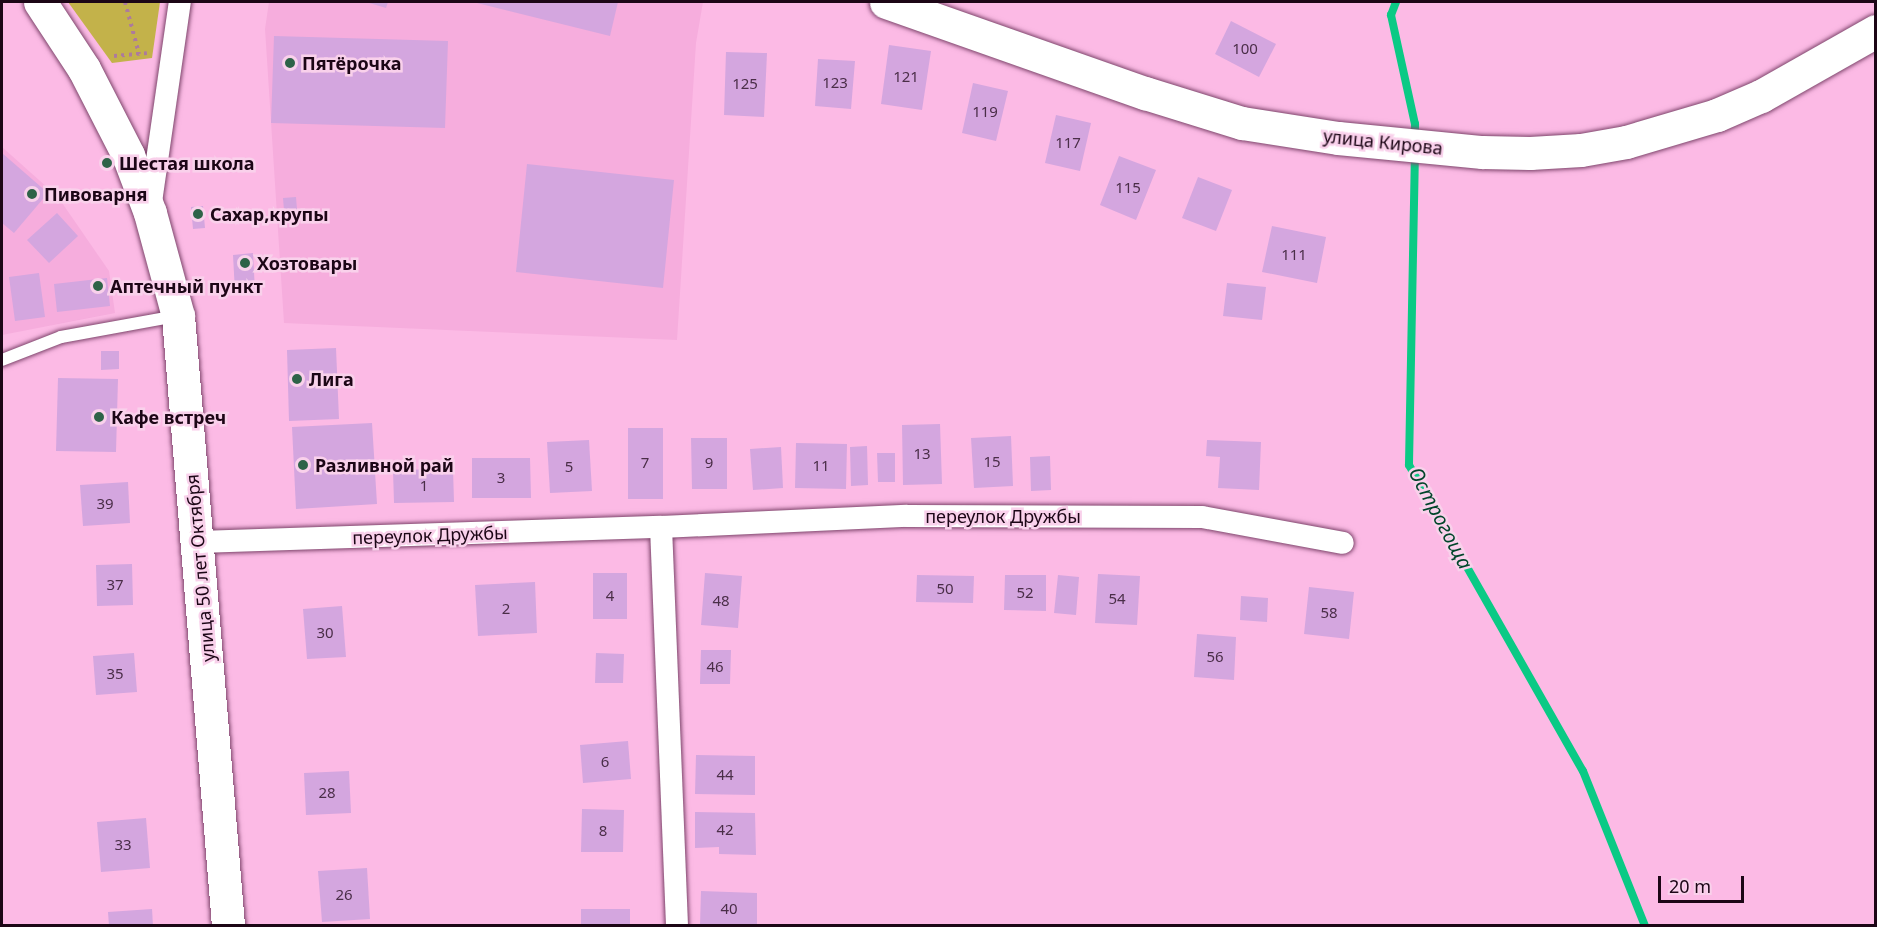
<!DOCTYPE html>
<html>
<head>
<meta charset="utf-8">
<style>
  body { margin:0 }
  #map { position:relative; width:1877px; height:927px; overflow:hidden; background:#fcbae5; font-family:"Noto Sans",sans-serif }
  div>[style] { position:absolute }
  .built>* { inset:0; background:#f6addd }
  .green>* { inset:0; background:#c3b24a }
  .stream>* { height:8px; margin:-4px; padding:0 4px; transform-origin:4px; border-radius:4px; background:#0aca85 }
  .building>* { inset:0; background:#d4a6df }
  .path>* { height:4px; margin-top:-2px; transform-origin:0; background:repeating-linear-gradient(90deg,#ad7b9c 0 3px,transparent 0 7.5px) }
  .roads { filter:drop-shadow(0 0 2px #7e456c) drop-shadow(0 0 2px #7e456c) }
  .service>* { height:12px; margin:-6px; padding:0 6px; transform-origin:6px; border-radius:6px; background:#fff }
  .minor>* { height:22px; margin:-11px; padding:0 11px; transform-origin:11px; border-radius:11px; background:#fff }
  .secondary>* { height:33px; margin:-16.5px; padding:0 16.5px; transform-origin:16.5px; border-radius:16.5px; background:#fff }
  .dots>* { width:16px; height:16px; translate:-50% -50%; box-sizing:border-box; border:3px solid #f9d1eb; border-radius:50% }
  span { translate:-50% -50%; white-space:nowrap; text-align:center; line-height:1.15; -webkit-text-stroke:5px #f9d1eb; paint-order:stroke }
  .number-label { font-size:15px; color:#4a2e48 }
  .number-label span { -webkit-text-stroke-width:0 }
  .poi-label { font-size:18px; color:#1c0616; font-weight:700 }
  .left { translate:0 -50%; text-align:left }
  .street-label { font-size:18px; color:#1c0616 }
  .water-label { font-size:20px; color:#00452a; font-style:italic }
  .frame { position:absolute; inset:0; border:3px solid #1c0616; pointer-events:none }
  .scale { position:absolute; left:1658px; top:876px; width:86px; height:27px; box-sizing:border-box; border:3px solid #1c0616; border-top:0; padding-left:8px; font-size:18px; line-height:21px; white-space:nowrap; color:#1c0616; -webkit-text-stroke:4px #f9d1eb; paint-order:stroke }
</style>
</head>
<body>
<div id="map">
  <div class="built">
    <div style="clip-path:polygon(269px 2px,703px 2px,696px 43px,677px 340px,284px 323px,265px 29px)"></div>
    <div style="clip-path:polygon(2px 147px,58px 197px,109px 271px,115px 313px,2px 335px)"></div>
  </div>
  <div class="green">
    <div style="clip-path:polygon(68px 2px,160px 2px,152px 58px,112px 63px)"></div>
  </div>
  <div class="stream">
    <div style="left:1396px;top:2px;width:14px;rotate:111deg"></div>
    <div style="left:1391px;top:15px;width:112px;rotate:77.6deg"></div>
    <div style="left:1415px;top:124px;width:14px;rotate:90deg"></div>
    <div style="left:1415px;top:151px;width:314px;rotate:91.1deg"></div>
    <div style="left:1409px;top:465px;width:352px;rotate:60.4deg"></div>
    <div style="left:1583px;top:771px;width:167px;rotate:68.2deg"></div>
  </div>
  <div class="building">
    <div style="clip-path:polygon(366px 2px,388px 2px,386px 8px)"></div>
    <div style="clip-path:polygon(473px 2px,618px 2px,610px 36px)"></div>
    <div style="clip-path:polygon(1231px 21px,1276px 44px,1259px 77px,1215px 54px)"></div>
    <div style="clip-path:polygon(274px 36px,448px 41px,445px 128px,271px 123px)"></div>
    <div style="clip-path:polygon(889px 45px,931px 51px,922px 110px,881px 104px)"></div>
    <div style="clip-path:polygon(726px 52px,767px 53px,764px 117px,724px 115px)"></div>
    <div style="clip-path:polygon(818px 59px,855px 61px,851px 109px,815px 106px)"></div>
    <div style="clip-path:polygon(973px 83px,1008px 91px,996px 141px,962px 133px)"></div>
    <div style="clip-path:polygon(1056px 115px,1091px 123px,1080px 171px,1045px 163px)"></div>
    <div style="clip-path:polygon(2px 153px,48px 193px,14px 233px,2px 223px)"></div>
    <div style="clip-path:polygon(1119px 156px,1156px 170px,1136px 220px,1100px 205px)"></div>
    <div style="clip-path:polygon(527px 164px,674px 180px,663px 288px,516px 272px)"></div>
    <div style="clip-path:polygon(1198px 177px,1232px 190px,1216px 231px,1182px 218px)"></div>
    <div style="clip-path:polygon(296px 197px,298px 222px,285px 223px,283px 198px)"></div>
    <div style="clip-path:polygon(203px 206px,205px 228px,193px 229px,191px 207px)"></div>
    <div style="clip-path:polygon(57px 213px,78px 236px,49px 263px,27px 240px)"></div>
    <div style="clip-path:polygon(1272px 226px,1326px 237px,1317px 283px,1262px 272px)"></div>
    <div style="clip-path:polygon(253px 253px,255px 291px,235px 292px,233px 255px)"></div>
    <div style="clip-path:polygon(39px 273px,45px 317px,15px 321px,9px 277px)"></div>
    <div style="clip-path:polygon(107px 278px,110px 306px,57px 312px,54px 284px)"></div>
    <div style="clip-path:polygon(1227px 283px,1266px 287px,1262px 320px,1223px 316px)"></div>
    <div style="clip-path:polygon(336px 348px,339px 419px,289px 421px,287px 350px)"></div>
    <div style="clip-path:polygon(101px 351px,119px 351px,119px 369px,101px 370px)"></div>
    <div style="clip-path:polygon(58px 378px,118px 379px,116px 452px,56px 451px)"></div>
    <div style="clip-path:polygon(372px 423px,377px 504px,296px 509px,292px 427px)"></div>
    <div style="clip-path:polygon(940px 424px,942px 484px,903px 485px,902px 425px)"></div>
    <div style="clip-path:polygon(628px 428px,663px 428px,663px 499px,628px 499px)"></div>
    <div style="clip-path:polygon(1011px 436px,1013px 486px,974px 488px,971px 438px)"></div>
    <div style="clip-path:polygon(691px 438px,727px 438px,727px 489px,692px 489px)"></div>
    <div style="clip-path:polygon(589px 440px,592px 491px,550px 493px,547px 442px)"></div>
    <div style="clip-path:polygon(1207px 440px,1261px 442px,1259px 490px,1218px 488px,1220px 457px,1206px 456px)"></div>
    <div style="clip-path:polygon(796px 443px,847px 444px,846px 489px,795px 488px)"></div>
    <div style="clip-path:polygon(867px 446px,868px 485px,851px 486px,850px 447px)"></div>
    <div style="clip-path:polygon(781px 447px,783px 488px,753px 490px,750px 449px)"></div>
    <div style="clip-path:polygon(877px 453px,895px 453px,895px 482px,878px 482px)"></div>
    <div style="clip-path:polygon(1050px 456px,1051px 490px,1031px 491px,1030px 457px)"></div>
    <div style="clip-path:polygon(472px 458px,530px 458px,531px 498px,472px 498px)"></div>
    <div style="clip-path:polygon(453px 469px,454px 502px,394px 503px,393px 470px)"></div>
    <div style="clip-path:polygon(128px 482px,130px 523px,83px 526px,80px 485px)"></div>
    <div style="clip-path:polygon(132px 564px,133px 605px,97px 606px,96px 565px)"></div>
    <div style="clip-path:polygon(593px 573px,627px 573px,627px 619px,593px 619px)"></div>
    <div style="clip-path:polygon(705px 573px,742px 576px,738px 628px,701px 625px)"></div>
    <div style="clip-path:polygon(1098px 574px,1140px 576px,1137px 625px,1095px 623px)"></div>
    <div style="clip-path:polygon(917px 575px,974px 576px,973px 603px,916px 602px)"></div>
    <div style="clip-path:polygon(1005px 575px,1046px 575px,1046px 611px,1004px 610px)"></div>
    <div style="clip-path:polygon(1058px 575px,1079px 577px,1076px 615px,1054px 613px)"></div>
    <div style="clip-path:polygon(535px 582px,537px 633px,478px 636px,475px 585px)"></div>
    <div style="clip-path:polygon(1309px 587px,1354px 592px,1349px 639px,1304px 634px)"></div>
    <div style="clip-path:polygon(1241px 596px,1268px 598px,1267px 622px,1240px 620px)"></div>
    <div style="clip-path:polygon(342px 606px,346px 657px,307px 659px,303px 609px)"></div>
    <div style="clip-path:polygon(1197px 634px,1236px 637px,1234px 680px,1194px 677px)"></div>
    <div style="clip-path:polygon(701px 650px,731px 650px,730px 684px,700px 684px)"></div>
    <div style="clip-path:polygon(134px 653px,137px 692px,96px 695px,93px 656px)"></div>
    <div style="clip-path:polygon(596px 653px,624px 654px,623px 683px,595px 683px)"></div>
    <div style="clip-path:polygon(628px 741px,631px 779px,583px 783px,580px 745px)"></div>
    <div style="clip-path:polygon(696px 755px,755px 756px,755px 795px,695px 794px)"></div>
    <div style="clip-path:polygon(349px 771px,351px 813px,306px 815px,304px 773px)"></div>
    <div style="clip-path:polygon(582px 809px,624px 810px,623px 852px,581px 852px)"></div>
    <div style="clip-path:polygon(695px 812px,755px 813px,756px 855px,719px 854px,719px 847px,695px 848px)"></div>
    <div style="clip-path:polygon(146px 818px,150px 868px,101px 872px,97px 822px)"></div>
    <div style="clip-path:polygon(367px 868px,370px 919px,322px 922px,318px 871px)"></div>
    <div style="clip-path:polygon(701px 891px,757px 893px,757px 926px,700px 926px)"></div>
    <div style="clip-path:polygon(152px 909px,153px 926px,109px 926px,108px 912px)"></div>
    <div style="clip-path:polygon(581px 909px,630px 909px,630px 926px,581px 926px)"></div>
  </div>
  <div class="path">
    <div style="left:125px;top:2px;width:54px;rotate:74.9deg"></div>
    <div style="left:114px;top:56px;width:33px;rotate:-5deg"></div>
  </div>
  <div class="roads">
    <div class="service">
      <div style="left:2px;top:360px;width:63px;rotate:-21.3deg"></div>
      <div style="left:61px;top:337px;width:118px;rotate:-10.3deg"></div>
    </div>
    <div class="minor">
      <div style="left:150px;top:209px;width:209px;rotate:-81.8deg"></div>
      <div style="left:661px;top:527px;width:399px;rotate:87.7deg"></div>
      <div style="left:199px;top:542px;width:462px;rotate:-1.9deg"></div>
      <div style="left:661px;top:527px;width:246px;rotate:-2.6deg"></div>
      <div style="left:907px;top:516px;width:295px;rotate:0.2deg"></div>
      <div style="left:1202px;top:517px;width:143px;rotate:10.4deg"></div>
    </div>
    <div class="secondary">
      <div style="left:40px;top:2px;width:80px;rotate:56.7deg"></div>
      <div style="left:84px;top:69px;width:97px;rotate:62.9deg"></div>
      <div style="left:128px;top:155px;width:62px;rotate:69.2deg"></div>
      <div style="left:150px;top:213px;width:107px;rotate:74.8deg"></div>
      <div style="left:178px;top:316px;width:612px;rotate:85.31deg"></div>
      <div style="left:886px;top:2px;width:275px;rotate:19.4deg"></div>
      <div style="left:1145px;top:93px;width:102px;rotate:17.2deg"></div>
      <div style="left:1242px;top:123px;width:97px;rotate:8.9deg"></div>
      <div style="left:1338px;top:138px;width:145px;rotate:5.6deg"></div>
      <div style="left:1482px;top:152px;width:48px;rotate:1.2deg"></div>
      <div style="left:1530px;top:153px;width:51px;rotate:-3.4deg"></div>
      <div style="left:1581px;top:150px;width:46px;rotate:-10.1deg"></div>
      <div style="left:1626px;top:142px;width:95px;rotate:-16.5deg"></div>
      <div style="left:1717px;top:115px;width:48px;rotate:-23.4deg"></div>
      <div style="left:1761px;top:96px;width:132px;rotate:-29.5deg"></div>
    </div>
  </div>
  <div class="dots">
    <div style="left:290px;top:63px;background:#2e6348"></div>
    <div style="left:107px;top:163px;background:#2e6348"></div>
    <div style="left:32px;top:194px;background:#2e6348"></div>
    <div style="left:198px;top:214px;background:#2e6348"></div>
    <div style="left:245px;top:263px;background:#2e6348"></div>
    <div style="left:98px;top:286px;background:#2e6348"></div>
    <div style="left:297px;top:379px;background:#2e6348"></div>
    <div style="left:99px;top:417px;background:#2e6348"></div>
    <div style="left:303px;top:465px;background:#2e6348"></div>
  </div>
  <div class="number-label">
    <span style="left:1245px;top:49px">100</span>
    <span style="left:906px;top:77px">121</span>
    <span style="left:835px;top:83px">123</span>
    <span style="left:745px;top:84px">125</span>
    <span style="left:985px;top:112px">119</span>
    <span style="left:1068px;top:143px">117</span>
    <span style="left:1128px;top:188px">115</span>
    <span style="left:1294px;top:255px">111</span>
    <span style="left:922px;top:454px">13</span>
    <span style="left:992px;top:462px">15</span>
    <span style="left:645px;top:463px">7</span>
    <span style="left:709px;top:463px">9</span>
    <span style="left:821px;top:466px">11</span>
    <span style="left:569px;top:467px">5</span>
    <span style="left:501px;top:478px">3</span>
    <span style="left:424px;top:486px">1</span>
    <span style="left:105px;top:504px">39</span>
    <span style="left:115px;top:585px">37</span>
    <span style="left:945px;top:589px">50</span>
    <span style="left:1025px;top:593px">52</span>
    <span style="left:610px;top:596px">4</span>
    <span style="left:1117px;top:599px">54</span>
    <span style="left:721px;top:601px">48</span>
    <span style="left:506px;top:609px">2</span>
    <span style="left:1329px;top:613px">58</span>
    <span style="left:325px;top:633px">30</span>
    <span style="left:1215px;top:657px">56</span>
    <span style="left:715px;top:667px">46</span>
    <span style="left:115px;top:674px">35</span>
    <span style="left:605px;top:762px">6</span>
    <span style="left:725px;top:775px">44</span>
    <span style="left:327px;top:793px">28</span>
    <span style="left:725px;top:830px">42</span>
    <span style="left:603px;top:831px">8</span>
    <span style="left:123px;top:845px">33</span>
    <span style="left:344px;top:895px">26</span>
    <span style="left:729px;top:909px">40</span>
  </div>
  <div class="poi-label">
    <span class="left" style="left:302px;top:63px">Пятёрочка</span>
    <span class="left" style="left:119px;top:163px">Шестая школа</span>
    <span class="left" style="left:44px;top:194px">Пивоварня</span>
    <span class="left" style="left:210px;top:214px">Сахар,крупы</span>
    <span class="left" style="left:257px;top:263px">Хозтовары</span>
    <span class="left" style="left:110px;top:286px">Аптечный пункт</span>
    <span class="left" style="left:309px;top:379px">Лига</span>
    <span class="left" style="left:111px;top:417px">Кафе встреч</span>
    <span class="left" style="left:315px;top:465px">Разливной рай</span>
  </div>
  <div class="street-label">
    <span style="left:1383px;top:142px;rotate:6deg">улица Кирова</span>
    <span style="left:1003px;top:516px">переулок Дружбы</span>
    <span style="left:430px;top:535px;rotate:-2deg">переулок Дружбы</span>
    <span style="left:200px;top:568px;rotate:-95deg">улица 50 лет Октября</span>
  </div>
  <div class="water-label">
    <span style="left:1441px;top:518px;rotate:62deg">Острогоща</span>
  </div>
  <div class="frame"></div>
  <div class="scale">20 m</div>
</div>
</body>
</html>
